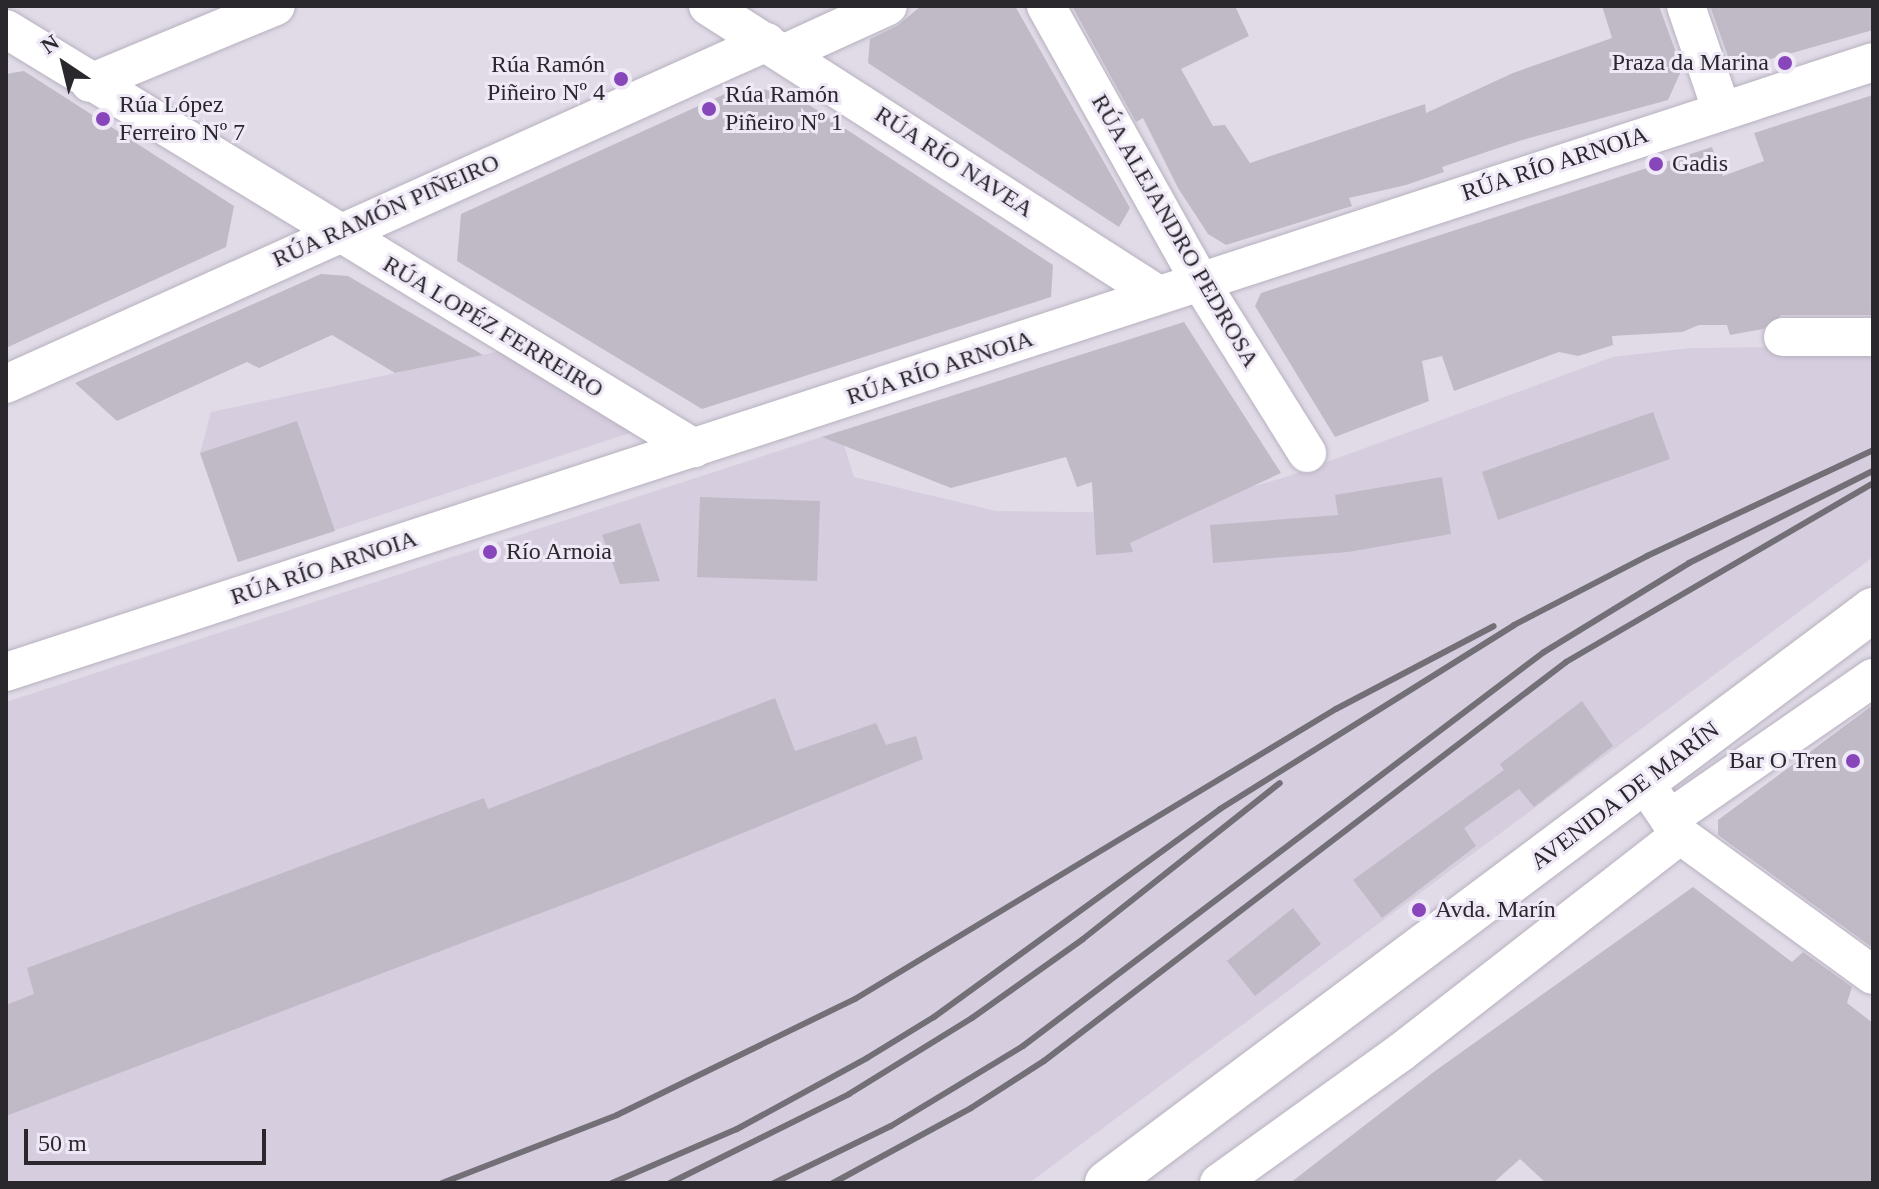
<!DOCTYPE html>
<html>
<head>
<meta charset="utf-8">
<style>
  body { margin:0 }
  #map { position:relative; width:1879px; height:1189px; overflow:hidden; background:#e1dbe8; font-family:Georgia,serif }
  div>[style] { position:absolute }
  .built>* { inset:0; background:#d6cddf }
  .building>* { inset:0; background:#c0bac7 }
  .roads { filter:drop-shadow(0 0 2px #b7b1be) drop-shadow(0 0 2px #b7b1be) }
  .minor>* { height:38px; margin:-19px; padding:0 19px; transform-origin:19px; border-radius:19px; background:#fff }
  .secondary>* { height:44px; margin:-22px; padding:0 22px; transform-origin:22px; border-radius:22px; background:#fff }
  .rail>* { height:6px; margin:-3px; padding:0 3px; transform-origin:3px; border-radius:3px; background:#726f77 }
  .dots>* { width:22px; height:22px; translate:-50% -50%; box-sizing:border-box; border:4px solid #efe8f6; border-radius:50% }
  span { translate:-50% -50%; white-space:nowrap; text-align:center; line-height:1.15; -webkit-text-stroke:6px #efe8f6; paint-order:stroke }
  .poi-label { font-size:24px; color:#2a282d }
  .right { translate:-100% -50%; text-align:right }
  .left { translate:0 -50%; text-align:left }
  .street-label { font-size:24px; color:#2a282d }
  .frame { position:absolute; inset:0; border:8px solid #2a282d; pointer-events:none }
  .north { position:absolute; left:24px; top:24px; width:80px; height:80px; -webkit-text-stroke:6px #efe8f6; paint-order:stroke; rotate:325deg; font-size:22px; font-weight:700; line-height:32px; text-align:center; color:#2a282d }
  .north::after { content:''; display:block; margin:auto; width:28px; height:36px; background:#2a282d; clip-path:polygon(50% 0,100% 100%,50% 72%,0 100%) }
  .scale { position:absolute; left:24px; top:1129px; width:242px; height:36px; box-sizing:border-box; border:4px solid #2a282d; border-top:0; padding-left:10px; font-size:24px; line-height:28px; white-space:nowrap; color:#2a282d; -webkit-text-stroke:6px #efe8f6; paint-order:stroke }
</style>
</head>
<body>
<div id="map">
  <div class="built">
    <div style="clip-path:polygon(529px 345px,639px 430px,238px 562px,200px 453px,211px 412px)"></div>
    <div style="clip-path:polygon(1873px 346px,1873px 557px,1029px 1183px,6px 1183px,6px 702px,846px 429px,843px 442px,854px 477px,996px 511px,1157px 513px,1286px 477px,1613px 357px,1690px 348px)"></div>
  </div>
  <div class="building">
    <div style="clip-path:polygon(921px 6px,1015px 6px,1130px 208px,1119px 227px,868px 63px,870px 39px,897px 26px)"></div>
    <div style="clip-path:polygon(1072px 6px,1235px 6px,1249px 36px,1181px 69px,1213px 126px,1225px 125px,1250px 163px,1425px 104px,1426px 113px,1513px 73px,1612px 38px,1602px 6px,1659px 6px,1682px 69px,1668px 100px,1519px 141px,1442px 167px,1444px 172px,1406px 185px,1349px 198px,1352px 206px,1226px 245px,1208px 234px,1178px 188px,1143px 118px,1136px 122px)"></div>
    <div style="clip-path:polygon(1710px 6px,1873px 6px,1873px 30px,1746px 66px,1729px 59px)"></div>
    <div style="clip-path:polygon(24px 71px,234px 206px,226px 247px,6px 348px,6px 74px)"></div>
    <div style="clip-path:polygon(738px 88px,788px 91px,1053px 265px,1051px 297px,702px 409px,457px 261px,461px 214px)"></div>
    <div style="clip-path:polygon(1873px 95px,1873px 315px,1782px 315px,1763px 329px,1730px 335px,1727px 325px,1699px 325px,1682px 332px,1612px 336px,1613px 345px,1578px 356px,1559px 352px,1454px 391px,1442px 356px,1422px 361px,1429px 401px,1335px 437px,1255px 306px,1261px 293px,1712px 147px,1723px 176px,1764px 161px,1754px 133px)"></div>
    <div style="clip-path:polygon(321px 274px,348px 276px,483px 355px,395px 373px,332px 335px,259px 368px,247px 362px,117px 421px,75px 383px)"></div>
    <div style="clip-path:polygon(1184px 322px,1281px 473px,1130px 543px,1133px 552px,1096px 555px,1092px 482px,1077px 487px,1066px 457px,951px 488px,822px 437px)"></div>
    <div style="clip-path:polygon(1653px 412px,1670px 459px,1498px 520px,1482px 472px)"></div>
    <div style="clip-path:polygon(297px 421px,335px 531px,238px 562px,200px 453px)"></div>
    <div style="clip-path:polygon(1442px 477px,1451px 534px,1348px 552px,1213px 563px,1210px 525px,1338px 515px,1335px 495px)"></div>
    <div style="clip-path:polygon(700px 497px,820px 501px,817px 581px,697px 577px)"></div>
    <div style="clip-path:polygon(640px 523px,660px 581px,620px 584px,602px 535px)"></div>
    <div style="clip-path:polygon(775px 698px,795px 751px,876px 723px,886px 745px,916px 736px,923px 759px,628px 880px,6px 1116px,6px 1005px,34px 994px,27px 968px,484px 798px,488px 809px)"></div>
    <div style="clip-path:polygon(1582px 701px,1613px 746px,1534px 807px,1519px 789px,1464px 828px,1476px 846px,1382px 918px,1353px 880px,1504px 770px,1500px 764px)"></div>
    <div style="clip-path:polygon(1873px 705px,1873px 948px,1718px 835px,1718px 820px)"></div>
    <div style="clip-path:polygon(1693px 887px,1792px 962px,1803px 952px,1852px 987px,1847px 1003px,1873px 1023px,1873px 1183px,1546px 1183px,1520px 1159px,1493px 1183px,1290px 1183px,1435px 1071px)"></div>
    <div style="clip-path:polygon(1293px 908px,1321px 944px,1255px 996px,1227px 961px)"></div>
  </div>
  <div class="roads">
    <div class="minor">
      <div style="left:708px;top:6px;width:533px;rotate:32.68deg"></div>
      <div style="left:1046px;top:6px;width:314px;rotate:60.8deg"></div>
      <div style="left:1199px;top:280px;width:204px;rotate:58deg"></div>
      <div style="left:1686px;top:6px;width:109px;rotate:71.2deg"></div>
      <div style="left:6px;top:29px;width:806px;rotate:31.34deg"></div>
      <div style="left:785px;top:53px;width:113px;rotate:-24.5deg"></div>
      <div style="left:90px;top:83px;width:201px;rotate:-22.5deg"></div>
      <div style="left:1783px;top:337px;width:90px"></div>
      <div style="left:6px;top:384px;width:834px;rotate:-24.2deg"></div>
      <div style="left:6px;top:672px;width:1964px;rotate:-18.09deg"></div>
      <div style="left:1644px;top:782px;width:64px;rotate:55.8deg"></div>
      <div style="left:1680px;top:835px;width:238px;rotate:36deg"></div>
      <div style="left:1669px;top:819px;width:248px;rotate:-34.7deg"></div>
      <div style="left:1219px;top:1183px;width:223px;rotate:-35.7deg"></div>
      <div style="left:1400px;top:1053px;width:355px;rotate:-37.9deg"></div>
    </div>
    <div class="secondary">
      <div style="left:1107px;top:1183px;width:957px;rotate:-36.8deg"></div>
    </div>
  </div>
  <div class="rail">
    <div style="left:442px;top:1183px;width:188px;rotate:-21.2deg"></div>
    <div style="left:617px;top:1115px;width:265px;rotate:-26deg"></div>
    <div style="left:855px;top:999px;width:562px;rotate:-31.09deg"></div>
    <div style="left:1336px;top:709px;width:178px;rotate:-27.7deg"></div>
    <div style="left:612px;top:1183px;width:136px;rotate:-23.4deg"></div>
    <div style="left:737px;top:1129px;width:148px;rotate:-28.6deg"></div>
    <div style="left:867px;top:1058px;width:79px;rotate:-31.5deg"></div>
    <div style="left:934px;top:1017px;width:354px;rotate:-36deg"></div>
    <div style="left:1220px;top:809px;width:347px;rotate:-32deg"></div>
    <div style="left:1514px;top:625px;width:150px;rotate:-27.4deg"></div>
    <div style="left:1647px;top:556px;width:250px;rotate:-25.1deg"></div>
    <div style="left:670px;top:1183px;width:200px;rotate:-26.4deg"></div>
    <div style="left:849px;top:1094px;width:145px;rotate:-31.7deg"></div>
    <div style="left:972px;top:1018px;width:136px;rotate:-35.4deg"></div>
    <div style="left:1083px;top:939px;width:251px;rotate:-38.4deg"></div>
    <div style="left:774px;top:1183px;width:130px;rotate:-26deg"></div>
    <div style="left:891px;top:1126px;width:154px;rotate:-31.2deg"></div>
    <div style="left:1023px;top:1046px;width:653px;rotate:-37.1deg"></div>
    <div style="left:1544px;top:652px;width:170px;rotate:-31.5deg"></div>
    <div style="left:1689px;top:563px;width:206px;rotate:-26.6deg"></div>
    <div style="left:833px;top:1183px;width:157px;rotate:-28.5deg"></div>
    <div style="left:971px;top:1108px;width:87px;rotate:-32.8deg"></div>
    <div style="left:1044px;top:1061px;width:657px;rotate:-37.39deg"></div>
    <div style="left:1566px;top:662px;width:355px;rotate:-30.2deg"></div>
  </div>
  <div class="dots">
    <div style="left:1785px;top:63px;background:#8846bb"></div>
    <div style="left:621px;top:79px;background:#8846bb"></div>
    <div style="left:709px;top:109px;background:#8846bb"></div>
    <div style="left:103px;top:119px;background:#8846bb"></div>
    <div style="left:1656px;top:164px;background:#8846bb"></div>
    <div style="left:490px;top:552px;background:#8846bb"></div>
    <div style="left:1853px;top:761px;background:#8846bb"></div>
    <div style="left:1419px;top:910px;background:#8846bb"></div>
  </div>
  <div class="poi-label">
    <span class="right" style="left:1769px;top:63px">Praza da Marina</span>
    <span class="right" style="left:605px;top:79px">Rúa Ramón<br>Piñeiro Nº 4</span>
    <span class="left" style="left:725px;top:109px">Rúa Ramón<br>Piñeiro Nº 1</span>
    <span class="left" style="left:119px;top:119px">Rúa López<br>Ferreiro Nº 7</span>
    <span class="left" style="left:1672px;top:164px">Gadis</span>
    <span class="left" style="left:506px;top:552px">Río Arnoia</span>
    <span class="right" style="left:1837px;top:761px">Bar O Tren</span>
    <span class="left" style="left:1435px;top:910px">Avda. Marín</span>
  </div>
  <div class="street-label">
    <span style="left:954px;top:162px;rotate:33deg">RÚA RÍO NAVEA</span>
    <span style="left:1555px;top:164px;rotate:-18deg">RÚA RÍO ARNOIA</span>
    <span style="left:386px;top:211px;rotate:-24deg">RÚA RAMÓN PIÑEIRO</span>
    <span style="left:1175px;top:231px;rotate:60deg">RÚA ALEJANDRO PEDROSA</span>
    <span style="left:493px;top:327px;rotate:31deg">RÚA LOPÉZ FERREIRO</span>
    <span style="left:940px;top:368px;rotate:-18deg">RÚA RÍO ARNOIA</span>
    <span style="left:324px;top:568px;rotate:-18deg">RÚA RÍO ARNOIA</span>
    <span style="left:1625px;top:796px;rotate:-37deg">AVENIDA DE MARÍN</span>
  </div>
  <div class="frame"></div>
  <div class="north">N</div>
  <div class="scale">50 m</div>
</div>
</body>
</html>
